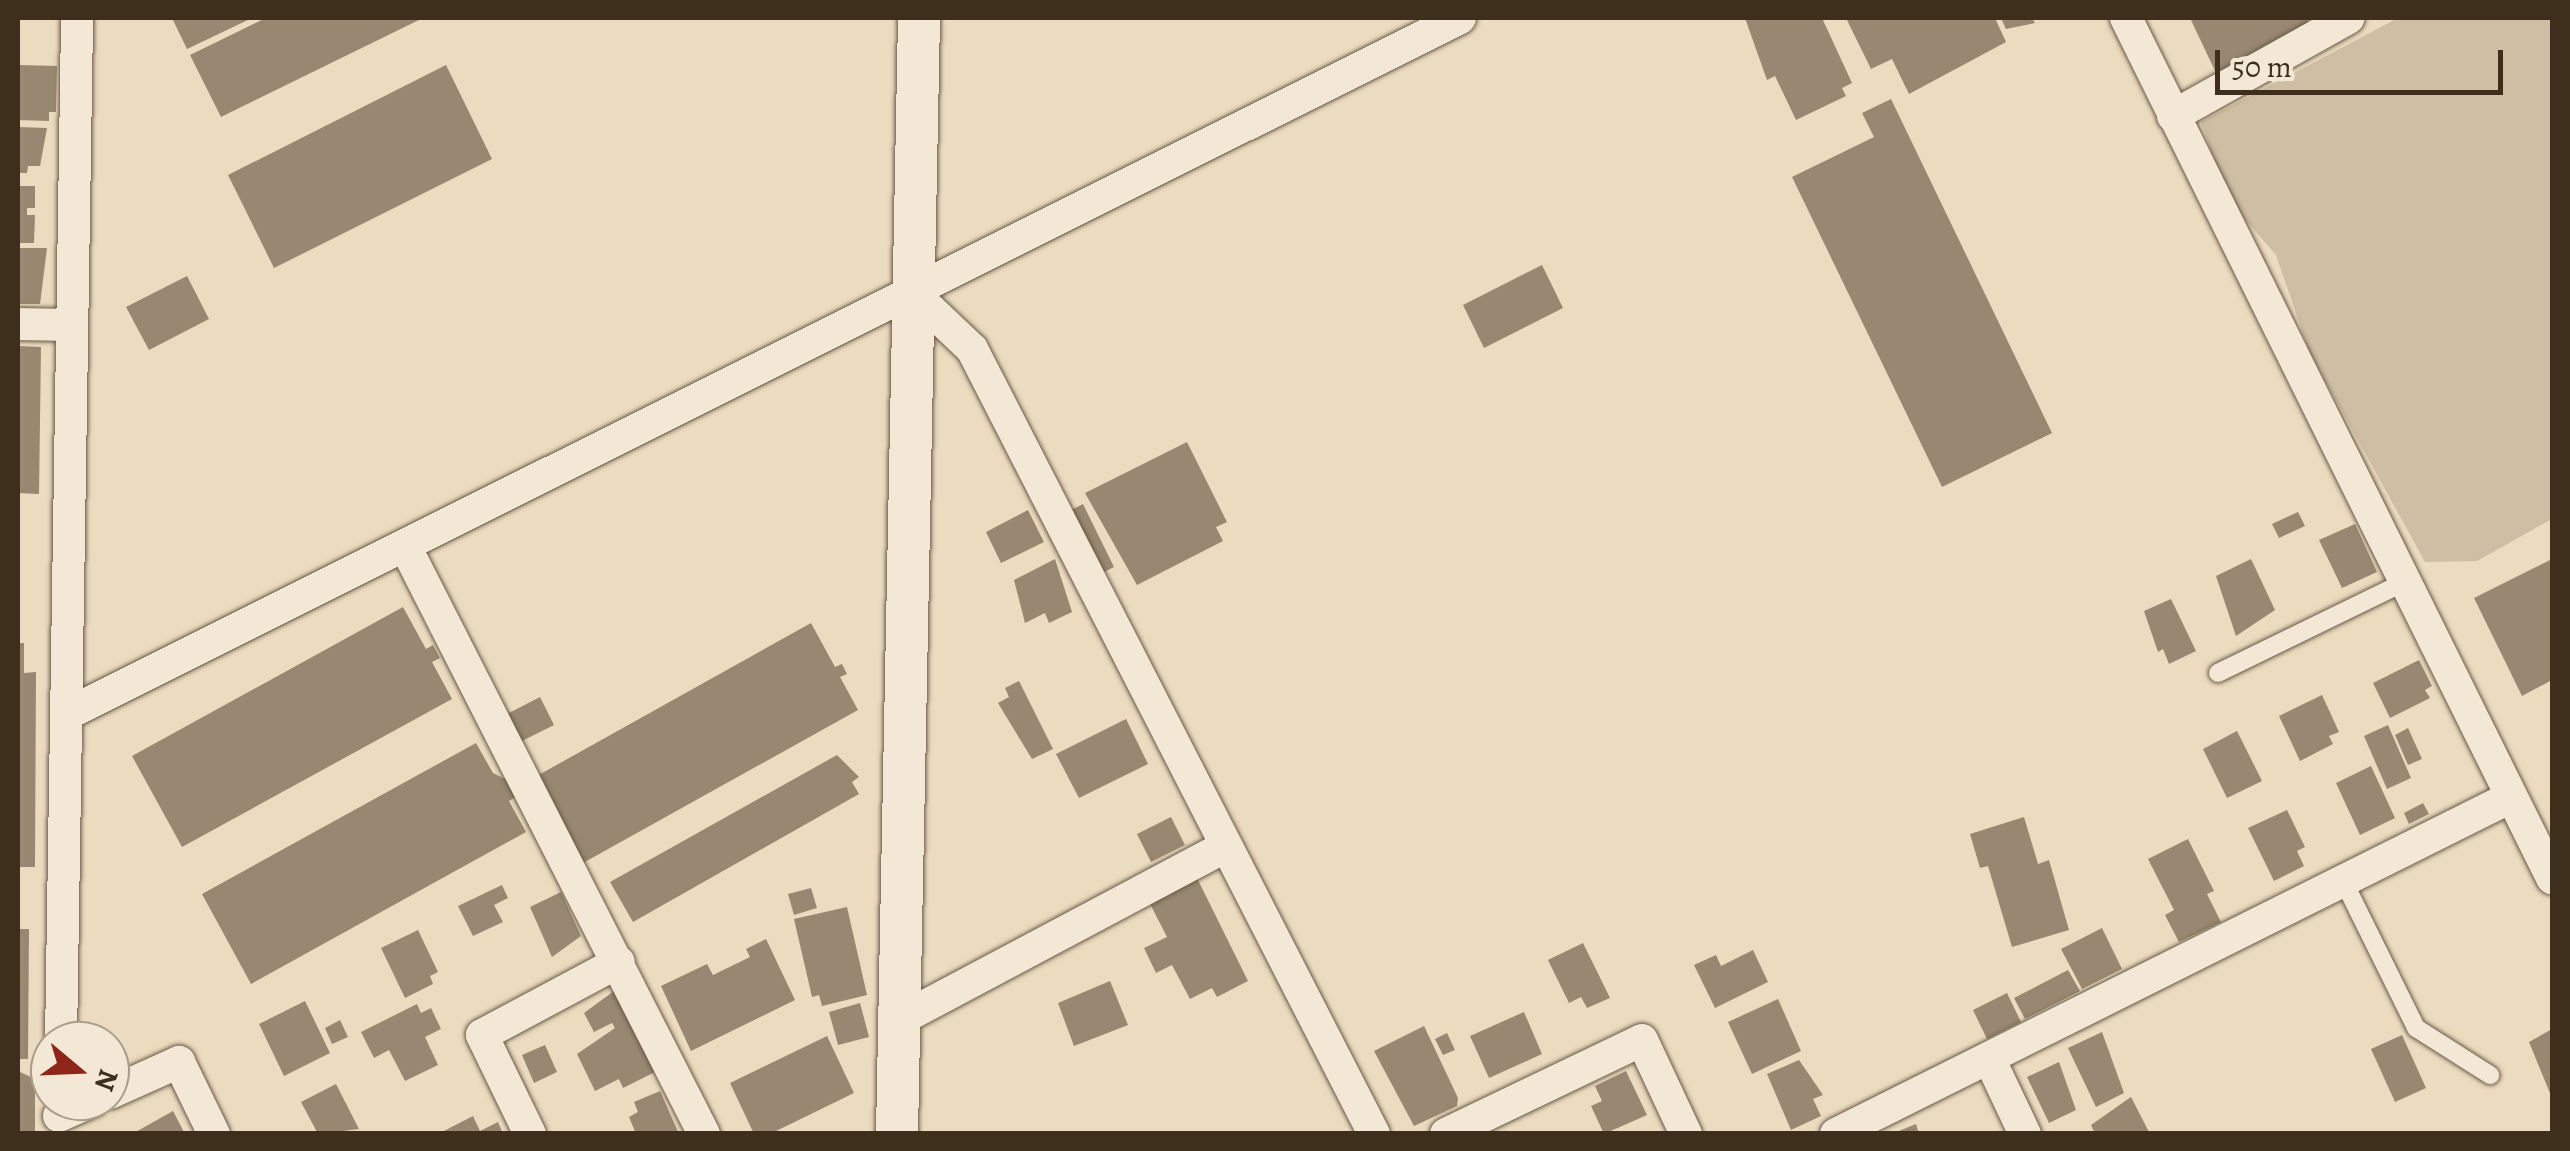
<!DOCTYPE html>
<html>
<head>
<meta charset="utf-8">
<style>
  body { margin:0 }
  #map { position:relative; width:2570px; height:1151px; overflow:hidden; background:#ebdbbf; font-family:Alegreya,serif }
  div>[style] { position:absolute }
  .green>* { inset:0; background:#cebea3 }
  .building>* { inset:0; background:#988871 }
  .roads { filter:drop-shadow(0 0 2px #695a46) drop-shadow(0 0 2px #695a46) }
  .service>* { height:18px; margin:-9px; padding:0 9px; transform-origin:9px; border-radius:9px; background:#f2e8d5 }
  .minor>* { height:32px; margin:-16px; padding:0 16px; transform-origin:16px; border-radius:16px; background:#f2e8d5 }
  .tertiary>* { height:42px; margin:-21px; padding:0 21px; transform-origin:21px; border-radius:21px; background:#f2e8d5 }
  span { translate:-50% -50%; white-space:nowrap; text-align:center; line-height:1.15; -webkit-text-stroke:10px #f2e8d5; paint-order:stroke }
  .frame { position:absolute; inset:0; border:20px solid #3e2f1d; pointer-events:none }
  .north { position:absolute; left:30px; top:1021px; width:100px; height:100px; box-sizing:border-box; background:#f2e8d5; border:2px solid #aa9e8b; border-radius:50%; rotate:109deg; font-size:28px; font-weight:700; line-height:40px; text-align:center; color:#3e2f1d }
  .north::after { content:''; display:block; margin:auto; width:35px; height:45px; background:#8f2418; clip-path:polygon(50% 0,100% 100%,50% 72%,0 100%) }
  .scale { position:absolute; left:2215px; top:50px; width:288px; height:45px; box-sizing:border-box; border:5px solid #3e2f1d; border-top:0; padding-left:12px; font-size:30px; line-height:35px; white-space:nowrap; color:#3e2f1d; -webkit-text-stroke:8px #f2e8d5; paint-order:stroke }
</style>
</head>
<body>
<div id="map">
  <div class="green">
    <div style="clip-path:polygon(2398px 18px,2552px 18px,2552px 519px,2477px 561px,2425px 562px,2309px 351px,2276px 255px,2229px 201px,2201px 122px)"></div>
  </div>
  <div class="building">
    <div style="clip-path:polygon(172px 18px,252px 18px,187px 49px)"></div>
    <div style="clip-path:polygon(266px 18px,423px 18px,221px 117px,190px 55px)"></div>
    <div style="clip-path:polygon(1745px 18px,1822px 18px,1852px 83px,1842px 88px,1846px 96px,1796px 120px,1775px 76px,1767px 80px)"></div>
    <div style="clip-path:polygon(1846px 18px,1995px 18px,2006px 42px,1909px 94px,1892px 59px,1871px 69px)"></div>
    <div style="clip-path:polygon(2001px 18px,2032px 18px,2035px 23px,2006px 29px)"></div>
    <div style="clip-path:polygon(2190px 18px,2306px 18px,2311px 26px,2217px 75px)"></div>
    <div style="clip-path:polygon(18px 65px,57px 66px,56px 112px,49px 112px,49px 121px,18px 120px)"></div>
    <div style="clip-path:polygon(446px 65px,492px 159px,274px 268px,228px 175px)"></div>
    <div style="clip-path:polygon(1891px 99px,2052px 433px,1942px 487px,1792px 177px,1874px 137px,1862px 113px)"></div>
    <div style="clip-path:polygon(18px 127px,47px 128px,40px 166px,28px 166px,27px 173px,18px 173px)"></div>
    <div style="clip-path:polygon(18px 186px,35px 186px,35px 208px,27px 208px,27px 215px,35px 215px,34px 243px,18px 243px)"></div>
    <div style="clip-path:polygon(18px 248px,47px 248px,40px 304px,18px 304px)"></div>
    <div style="clip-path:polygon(1542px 265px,1563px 308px,1484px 348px,1463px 305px)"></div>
    <div style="clip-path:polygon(187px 276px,209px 319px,149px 350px,126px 307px)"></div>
    <div style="clip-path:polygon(18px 346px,41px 347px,39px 494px,18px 493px)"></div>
    <div style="clip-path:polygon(1187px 442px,1227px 522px,1216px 527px,1223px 541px,1137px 585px,1085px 493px)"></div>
    <div style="clip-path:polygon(1083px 504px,1114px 567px,1100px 574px,1069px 511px)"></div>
    <div style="clip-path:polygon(1028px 510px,1044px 542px,1001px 563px,986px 532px)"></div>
    <div style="clip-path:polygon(2298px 512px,2305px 526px,2279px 538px,2272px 524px)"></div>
    <div style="clip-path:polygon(2355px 524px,2377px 572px,2342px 588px,2319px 540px)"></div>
    <div style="clip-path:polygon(1055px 559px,1072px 612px,1049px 623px,1045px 613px,1025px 623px,1014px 580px)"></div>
    <div style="clip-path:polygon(2251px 559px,2275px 610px,2236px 636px,2216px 576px)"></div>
    <div style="clip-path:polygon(2552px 559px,2552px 680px,2522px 696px,2474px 598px)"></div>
    <div style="clip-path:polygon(2171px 599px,2196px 651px,2169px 664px,2163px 649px,2158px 652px,2144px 611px)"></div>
    <div style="clip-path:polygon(403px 607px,426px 649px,433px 645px,440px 658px,432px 662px,452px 699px,182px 847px,132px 756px)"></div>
    <div style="clip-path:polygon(811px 623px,835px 667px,842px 664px,847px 674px,840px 677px,858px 710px,583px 863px,535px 777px)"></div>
    <div style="clip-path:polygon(18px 643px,24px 643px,24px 673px,36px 672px,35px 867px,18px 867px)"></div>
    <div style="clip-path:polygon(2419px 660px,2432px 686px,2425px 690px,2430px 698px,2390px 718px,2373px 683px)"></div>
    <div style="clip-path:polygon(1019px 681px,1053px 749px,1032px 759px,998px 703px,1009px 697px,1005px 688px)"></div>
    <div style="clip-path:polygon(2322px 695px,2339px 732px,2329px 736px,2333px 744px,2300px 761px,2279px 716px)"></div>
    <div style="clip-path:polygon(540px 697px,554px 725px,516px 744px,503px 716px)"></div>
    <div style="clip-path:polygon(1126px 719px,1148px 764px,1079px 798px,1056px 754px)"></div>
    <div style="clip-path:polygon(2388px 725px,2411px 778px,2387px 789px,2364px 736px)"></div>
    <div style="clip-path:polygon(2408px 728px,2422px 759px,2408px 765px,2395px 735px)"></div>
    <div style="clip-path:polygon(2237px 731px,2262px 781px,2227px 798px,2203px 749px)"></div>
    <div style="clip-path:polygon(476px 743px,493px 773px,509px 781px,517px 796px,509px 801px,526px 832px,251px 984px,202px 894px)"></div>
    <div style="clip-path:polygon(837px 755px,859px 777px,852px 782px,859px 794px,633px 922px,610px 882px)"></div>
    <div style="clip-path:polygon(2371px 766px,2395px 818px,2360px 835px,2336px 783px)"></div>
    <div style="clip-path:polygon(2423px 803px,2429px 814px,2409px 824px,2404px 813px)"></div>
    <div style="clip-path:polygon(2287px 810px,2305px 847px,2297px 851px,2304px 866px,2274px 881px,2248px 828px)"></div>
    <div style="clip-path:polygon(1171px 817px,1185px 845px,1151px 862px,1137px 834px)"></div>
    <div style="clip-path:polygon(2024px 817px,2038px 864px,2049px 860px,2069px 930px,2012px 947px,1988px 866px,1980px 868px,1970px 834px)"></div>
    <div style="clip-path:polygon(2188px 839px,2214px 891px,2207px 894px,2221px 922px,2179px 942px,2165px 915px,2174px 910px,2148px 859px)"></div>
    <div style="clip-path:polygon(1195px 874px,1248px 981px,1217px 997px,1212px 988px,1190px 999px,1172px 965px,1156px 973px,1144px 948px,1167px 937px,1147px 898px)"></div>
    <div style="clip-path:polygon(502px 885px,508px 898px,494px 905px,503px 922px,473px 936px,458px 906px)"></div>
    <div style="clip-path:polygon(811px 888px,817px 908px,794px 915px,788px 894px)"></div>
    <div style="clip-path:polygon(561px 892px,581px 936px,552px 957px,530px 907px)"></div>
    <div style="clip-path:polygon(847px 907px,867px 995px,822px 1006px,819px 995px,812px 997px,794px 919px)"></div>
    <div style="clip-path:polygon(2102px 928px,2122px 969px,2082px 989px,2061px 949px)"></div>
    <div style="clip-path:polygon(18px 929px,29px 929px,28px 1059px,18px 1059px)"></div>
    <div style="clip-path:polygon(418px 930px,438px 972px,430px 976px,433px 984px,405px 998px,381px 948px)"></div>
    <div style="clip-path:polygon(766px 939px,795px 1000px,691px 1051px,661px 986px,707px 964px,713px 975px,750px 957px,746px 949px)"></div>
    <div style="clip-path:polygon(1583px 943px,1610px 998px,1587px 1008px,1581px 997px,1569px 1003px,1548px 960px)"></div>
    <div style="clip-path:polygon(1753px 950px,1768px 982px,1715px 1008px,1694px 965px,1716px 955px,1721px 966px)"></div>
    <div style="clip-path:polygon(2068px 970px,2080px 991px,2025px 1019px,2014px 998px)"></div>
    <div style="clip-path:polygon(1110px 981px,1128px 1025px,1074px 1046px,1058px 1003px)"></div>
    <div style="clip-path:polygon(614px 991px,655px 1072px,623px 1088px,619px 1079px,595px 1091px,577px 1054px,615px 1028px,612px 1023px,594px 1032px,584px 1013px)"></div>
    <div style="clip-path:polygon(2007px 993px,2021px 1022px,1987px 1039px,1973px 1010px)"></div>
    <div style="clip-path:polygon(1778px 999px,1801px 1051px,1752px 1074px,1728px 1022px)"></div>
    <div style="clip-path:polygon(305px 1001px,330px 1053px,284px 1076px,259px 1024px)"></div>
    <div style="clip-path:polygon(860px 1003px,869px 1037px,838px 1045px,829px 1012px)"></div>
    <div style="clip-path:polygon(417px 1004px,421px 1013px,431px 1008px,441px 1029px,425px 1037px,438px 1065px,405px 1081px,389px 1050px,374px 1058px,361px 1032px)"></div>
    <div style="clip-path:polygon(1524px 1012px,1542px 1054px,1489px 1078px,1470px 1036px)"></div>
    <div style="clip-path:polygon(340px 1020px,348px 1037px,332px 1044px,325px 1028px)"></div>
    <div style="clip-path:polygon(1424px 1026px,1458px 1098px,1457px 1106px,1414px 1126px,1374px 1051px)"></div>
    <div style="clip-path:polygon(2552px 1029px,2552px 1098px,2529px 1042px)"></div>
    <div style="clip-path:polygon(2102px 1032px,2124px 1093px,2096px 1107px,2068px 1048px)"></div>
    <div style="clip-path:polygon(1447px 1033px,1455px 1050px,1443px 1055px,1435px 1039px)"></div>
    <div style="clip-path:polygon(2402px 1035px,2426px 1088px,2395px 1102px,2371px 1049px)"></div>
    <div style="clip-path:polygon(827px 1036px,854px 1093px,770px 1134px,754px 1134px,730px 1083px)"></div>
    <div style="clip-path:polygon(545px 1045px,557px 1072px,534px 1083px,522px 1055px)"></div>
    <div style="clip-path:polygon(1799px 1060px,1823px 1095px,1813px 1099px,1821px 1116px,1791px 1130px,1767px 1074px)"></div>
    <div style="clip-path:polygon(2059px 1062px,2076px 1110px,2049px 1123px,2027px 1077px)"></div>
    <div style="clip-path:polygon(18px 1071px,35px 1079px,35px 1134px,18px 1134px)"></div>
    <div style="clip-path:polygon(1626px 1071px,1647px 1115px,1604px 1134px,1591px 1106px,1602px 1101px,1595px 1086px)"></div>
    <div style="clip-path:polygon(336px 1084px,359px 1129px,318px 1134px,301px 1102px)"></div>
    <div style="clip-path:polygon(660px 1091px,679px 1134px,636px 1134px,629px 1117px,638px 1112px,634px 1102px)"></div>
    <div style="clip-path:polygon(2131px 1097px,2150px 1134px,2095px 1134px,2091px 1125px)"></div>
    <div style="clip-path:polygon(173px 1111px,185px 1134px,132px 1134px)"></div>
    <div style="clip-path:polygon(473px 1116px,480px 1131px,498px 1122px,503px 1134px,438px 1134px)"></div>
    <div style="clip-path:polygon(1916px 1124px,1919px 1134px,1894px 1134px,1894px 1133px)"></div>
  </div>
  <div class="roads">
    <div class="service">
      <div style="left:2218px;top:673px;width:212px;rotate:-26deg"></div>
      <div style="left:2344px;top:882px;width:163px;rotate:63.7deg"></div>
      <div style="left:2416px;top:1028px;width:88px;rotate:32.4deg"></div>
    </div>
    <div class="minor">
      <div style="left:2126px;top:18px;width:960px;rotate:63.65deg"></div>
      <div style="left:2173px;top:116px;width:201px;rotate:-29.2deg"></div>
      <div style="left:914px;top:294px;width:80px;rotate:43.5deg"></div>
      <div style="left:972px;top:349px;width:882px;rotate:62.88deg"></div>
      <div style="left:18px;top:324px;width:52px;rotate:1.1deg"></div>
      <div style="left:405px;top:546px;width:660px;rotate:63.05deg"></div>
      <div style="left:69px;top:713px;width:1555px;rotate:-26.55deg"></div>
      <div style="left:899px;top:1020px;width:370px;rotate:-28deg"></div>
      <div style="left:61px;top:1041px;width:1023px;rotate:-89.1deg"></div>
      <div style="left:1989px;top:1058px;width:84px;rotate:64.7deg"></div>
      <div style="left:110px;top:1093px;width:76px;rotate:-24.2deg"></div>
      <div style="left:179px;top:1062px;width:80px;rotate:64.1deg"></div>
      <div style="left:59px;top:1116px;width:37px;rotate:-24deg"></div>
      <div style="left:530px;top:1134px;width:110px;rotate:-115.9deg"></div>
      <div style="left:482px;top:1035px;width:155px;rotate:-28.1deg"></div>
      <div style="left:1446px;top:1134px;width:217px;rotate:-25.6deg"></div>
      <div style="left:1642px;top:1040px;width:104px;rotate:64.9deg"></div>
      <div style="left:1836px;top:1134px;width:754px;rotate:-26.53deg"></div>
    </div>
    <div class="tertiary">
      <div style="left:897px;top:1134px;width:1116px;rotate:-88.87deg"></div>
    </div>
  </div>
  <div class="frame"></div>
  <div class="north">N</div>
  <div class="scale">50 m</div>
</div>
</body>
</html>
